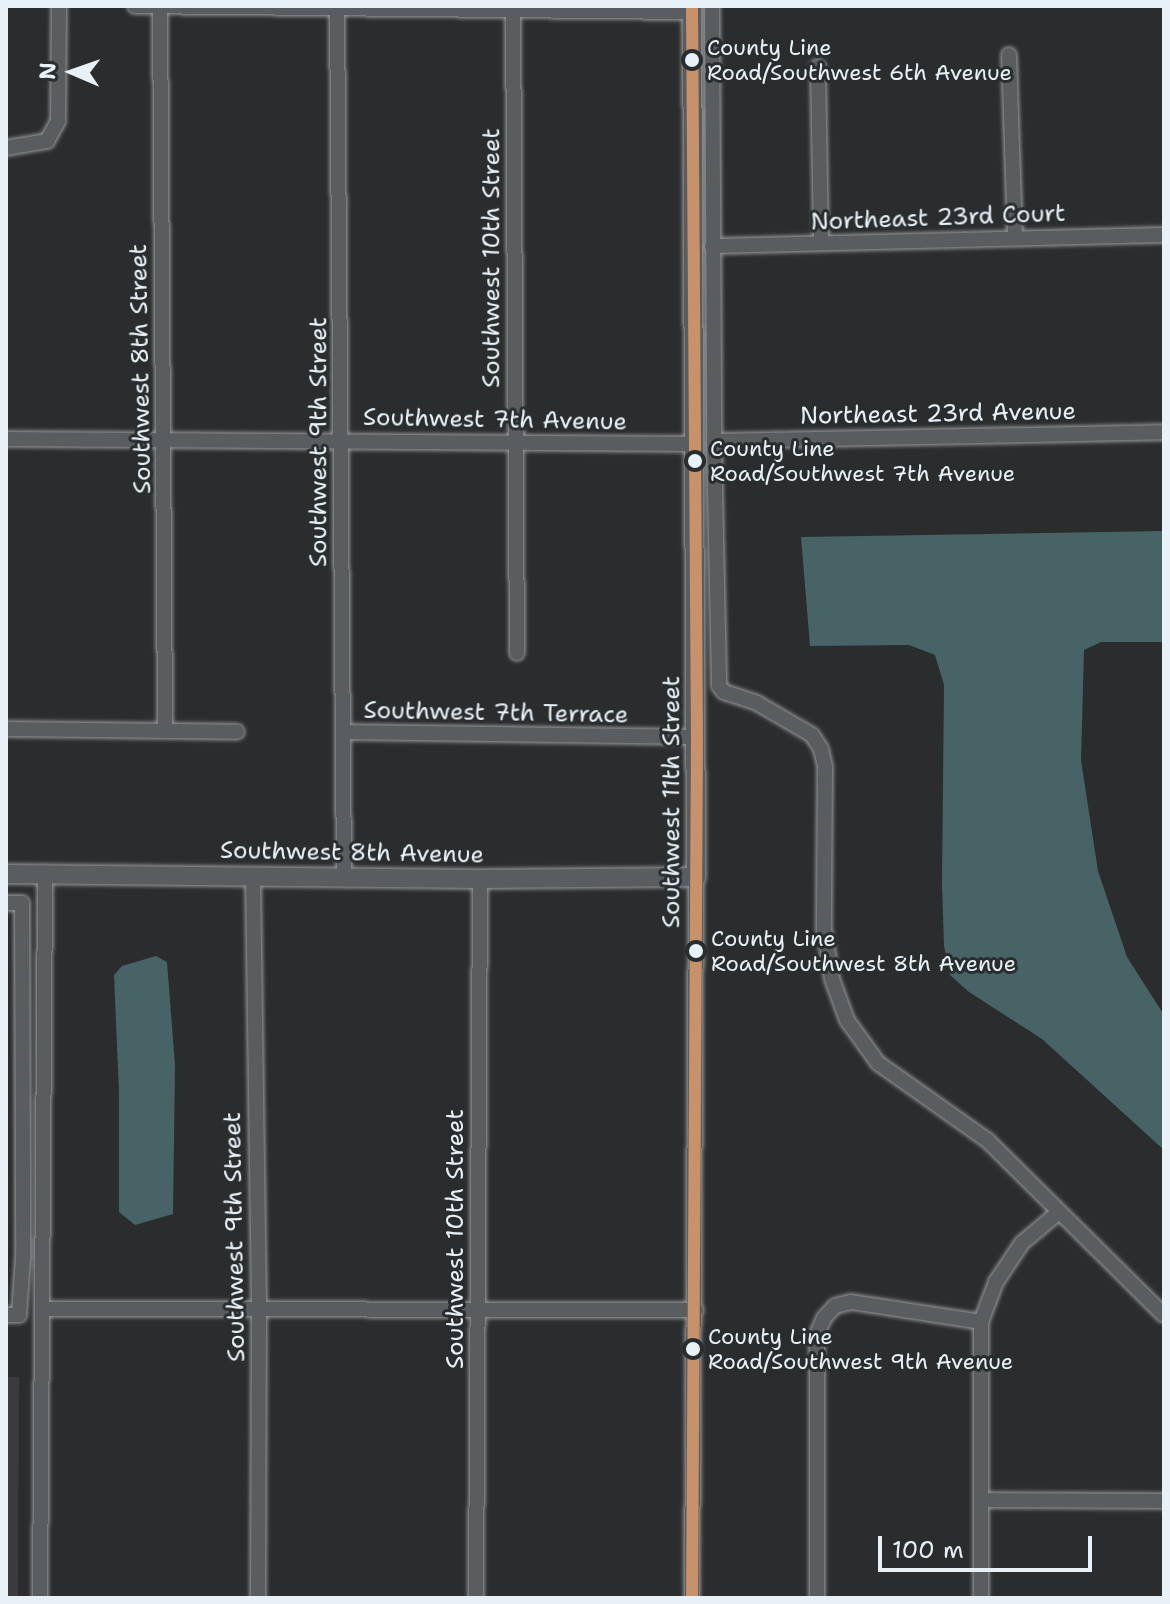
<!DOCTYPE html>
<html>
<head>
<meta charset="utf-8">
<style>
  body { margin:0 }
  #map { position:relative; width:1170px; height:1604px; overflow:hidden; background:#2b2c2d; font-family:"Shantell Sans",sans-serif }
  div>[style] { position:absolute }
  .built>* { inset:0; background:#3b3a3f }
  .water>* { inset:0; background:#476366 }
  .roads { filter:drop-shadow(0 0 2px #96989a) drop-shadow(0 0 2px #96989a) }
  .minor>* { height:14px; margin:-7px; padding:0 7px; transform-origin:7px; border-radius:7px; background:#5a5d60 }
  .tertiary>* { height:18px; margin:-9px; padding:0 9px; transform-origin:9px; border-radius:9px; background:#5a5d60 }
  .bus-1>* { height:12px; margin:-6px; padding:0 6px; transform-origin:6px; border-radius:6px; background:#c7916a }
  .dots>* { width:22px; height:22px; translate:-50% -50%; box-sizing:border-box; border:4px solid #2a2d2e; border-radius:50% }
  span { translate:-50% -50%; white-space:nowrap; text-align:center; line-height:1.15; -webkit-text-stroke:6px #2a2d2e; paint-order:stroke }
  .bus-label { font-size:22px; color:#e8f1f8 }
  .left { translate:0 -50%; text-align:left }
  .street-label { font-size:24px; color:#e8f1f8 }
  .frame { position:absolute; inset:0; border:8px solid #e8f1f8; pointer-events:none }
  .north { position:absolute; left:32px; top:32px; width:80px; height:80px; -webkit-text-stroke:6px #2a2d2e; paint-order:stroke; rotate:272deg; font-size:22px; font-weight:700; line-height:32px; text-align:center; color:#e8f1f8 }
  .north::after { content:''; display:block; margin:auto; width:28px; height:36px; background:#e8f1f8; clip-path:polygon(50% 0,100% 100%,50% 72%,0 100%) }
  .scale { position:absolute; left:878px; top:1536px; width:214px; height:36px; box-sizing:border-box; border:4px solid #e8f1f8; border-top:0; padding-left:10px; font-size:24px; line-height:28px; white-space:nowrap; color:#e8f1f8; -webkit-text-stroke:6px #2a2d2e; paint-order:stroke }
</style>
</head>
<body>
<div id="map">
  <div class="built">
    <div style="clip-path:polygon(6px 1377px,19px 1377px,18px 1598px,6px 1598px)"></div>
  </div>
  <div class="water">
    <div style="clip-path:polygon(1164px 531px,1164px 642px,1101px 642px,1084px 650px,1081px 760px,1098px 871px,1127px 957px,1164px 1015px,1164px 1150px,1042px 1039px,969px 992px,950px 975px,944px 946px,942px 884px,944px 685px,935px 655px,909px 645px,810px 646px,801px 537px)"></div>
    <div style="clip-path:polygon(156px 956px,167px 962px,175px 1065px,173px 1214px,135px 1225px,119px 1212px,119px 1093px,114px 975px,122px 966px)"></div>
  </div>
  <div class="roads">
    <div class="minor">
      <div style="left:135px;top:6px;width:557px;rotate:0.62deg"></div>
      <div style="left:160px;top:6px;width:725px;rotate:89.6deg"></div>
      <div style="left:337px;top:6px;width:871px;rotate:89.54deg"></div>
      <div style="left:513px;top:6px;width:647px;rotate:89.65deg"></div>
      <div style="left:712px;top:6px;width:435px;rotate:89.7deg"></div>
      <div style="left:714px;top:441px;width:245px;rotate:88.8deg"></div>
      <div style="left:719px;top:686px;width:8px;rotate:50deg"></div>
      <div style="left:724px;top:692px;width:35px;rotate:18deg"></div>
      <div style="left:757px;top:703px;width:64px;rotate:30.2deg"></div>
      <div style="left:812px;top:735px;width:17px;rotate:57deg"></div>
      <div style="left:821px;top:749px;width:18px;rotate:77deg"></div>
      <div style="left:825px;top:767px;width:162px;rotate:90.4deg"></div>
      <div style="left:824px;top:929px;width:51px;rotate:80.9deg"></div>
      <div style="left:832px;top:979px;width:44px;rotate:69.9deg"></div>
      <div style="left:847px;top:1020px;width:53px;rotate:54.2deg"></div>
      <div style="left:878px;top:1063px;width:135px;rotate:35.3deg"></div>
      <div style="left:988px;top:1141px;width:247px;rotate:44.7deg"></div>
      <div style="left:1009px;top:55px;width:182px;rotate:88.1deg"></div>
      <div style="left:818px;top:67px;width:176px;rotate:89deg"></div>
      <div style="left:6px;top:148px;width:42px;rotate:-9.7deg"></div>
      <div style="left:47px;top:141px;width:23px;rotate:-61deg"></div>
      <div style="left:58px;top:121px;width:115px;rotate:-89.5deg"></div>
      <div style="left:712px;top:246px;width:452px;rotate:-1.4deg"></div>
      <div style="left:6px;top:439px;width:689px;rotate:0.42deg"></div>
      <div style="left:714px;top:441px;width:450px;rotate:-1.1deg"></div>
      <div style="left:6px;top:729px;width:231px;rotate:0.7deg"></div>
      <div style="left:343px;top:732px;width:354px;rotate:0.8deg"></div>
      <div style="left:253px;top:876px;width:435px;rotate:89.2deg"></div>
      <div style="left:259px;top:1311px;width:287px;rotate:90.2deg"></div>
      <div style="left:6px;top:903px;width:16px"></div>
      <div style="left:22px;top:903px;width:354px;rotate:89.8deg"></div>
      <div style="left:23px;top:1257px;width:58px;rotate:93.9deg"></div>
      <div style="left:19px;top:1315px;width:13px;rotate:180deg"></div>
      <div style="left:43px;top:1309px;width:653px;rotate:0.09deg"></div>
      <div style="left:981px;top:1500px;width:183px;rotate:0.3deg"></div>
      <div style="left:40px;top:1598px;width:724px;rotate:-89.6deg"></div>
      <div style="left:476px;top:1598px;width:719px;rotate:-89.68deg"></div>
      <div style="left:692px;top:1598px;width:721px;rotate:-89.68deg"></div>
      <div style="left:817px;top:1598px;width:264px;rotate:-90deg"></div>
      <div style="left:817px;top:1334px;width:17px;rotate:-66deg"></div>
      <div style="left:824px;top:1318px;width:16px;rotate:-47deg"></div>
      <div style="left:835px;top:1306px;width:16px;rotate:-14deg"></div>
      <div style="left:851px;top:1302px;width:132px;rotate:8.7deg"></div>
      <div style="left:981px;top:1598px;width:276px;rotate:-90deg"></div>
      <div style="left:981px;top:1322px;width:43px;rotate:-69.4deg"></div>
      <div style="left:996px;top:1282px;width:47px;rotate:-56.3deg"></div>
      <div style="left:1022px;top:1243px;width:48px;rotate:-40deg"></div>
    </div>
    <div class="tertiary">
      <div style="left:6px;top:874px;width:474px;rotate:0.6deg"></div>
      <div style="left:480px;top:879px;width:216px;rotate:-0.5deg"></div>
      <div style="left:696px;top:877px;width:871px;rotate:-90.26deg"></div>
    </div>
  </div>
  <div class="bus-1">
    <div style="left:692px;top:6px;width:731px;rotate:89.61deg"></div>
    <div style="left:697px;top:737px;width:861px;rotate:90.33deg"></div>
  </div>
  <div class="dots">
    <div style="left:692px;top:60px;background:#e8f1f8"></div>
    <div style="left:695px;top:461px;background:#e8f1f8"></div>
    <div style="left:696px;top:951px;background:#e8f1f8"></div>
    <div style="left:693px;top:1349px;background:#e8f1f8"></div>
  </div>
  <div class="bus-label">
    <span class="left" style="left:707px;top:60px">County Line<br>Road/Southwest 6th Avenue</span>
    <span class="left" style="left:710px;top:461px">County Line<br>Road/Southwest 7th Avenue</span>
    <span class="left" style="left:711px;top:951px">County Line<br>Road/Southwest 8th Avenue</span>
    <span class="left" style="left:708px;top:1349px">County Line<br>Road/Southwest 9th Avenue</span>
  </div>
  <div class="street-label">
    <span style="left:938px;top:218px;rotate:-2deg">Northeast 23rd Court</span>
    <span style="left:492px;top:258px;rotate:-90deg">Southwest 10th Street</span>
    <span style="left:141px;top:369px;rotate:-91deg">Southwest 8th Street</span>
    <span style="left:938px;top:414px;rotate:-1deg">Northeast 23rd Avenue</span>
    <span style="left:495px;top:420px;rotate:1deg">Southwest 7th Avenue</span>
    <span style="left:319px;top:442px;rotate:-90deg">Southwest 9th Street</span>
    <span style="left:496px;top:713px;rotate:1deg">Southwest 7th Terrace</span>
    <span style="left:672px;top:802px;rotate:-90deg">Southwest 11th Street</span>
    <span style="left:352px;top:853px;rotate:1deg">Southwest 8th Avenue</span>
    <span style="left:235px;top:1237px;rotate:-91deg">Southwest 9th Street</span>
    <span style="left:456px;top:1239px;rotate:-90deg">Southwest 10th Street</span>
  </div>
  <div class="frame"></div>
  <div class="north">N</div>
  <div class="scale">100 m</div>
</div>
</body>
</html>
